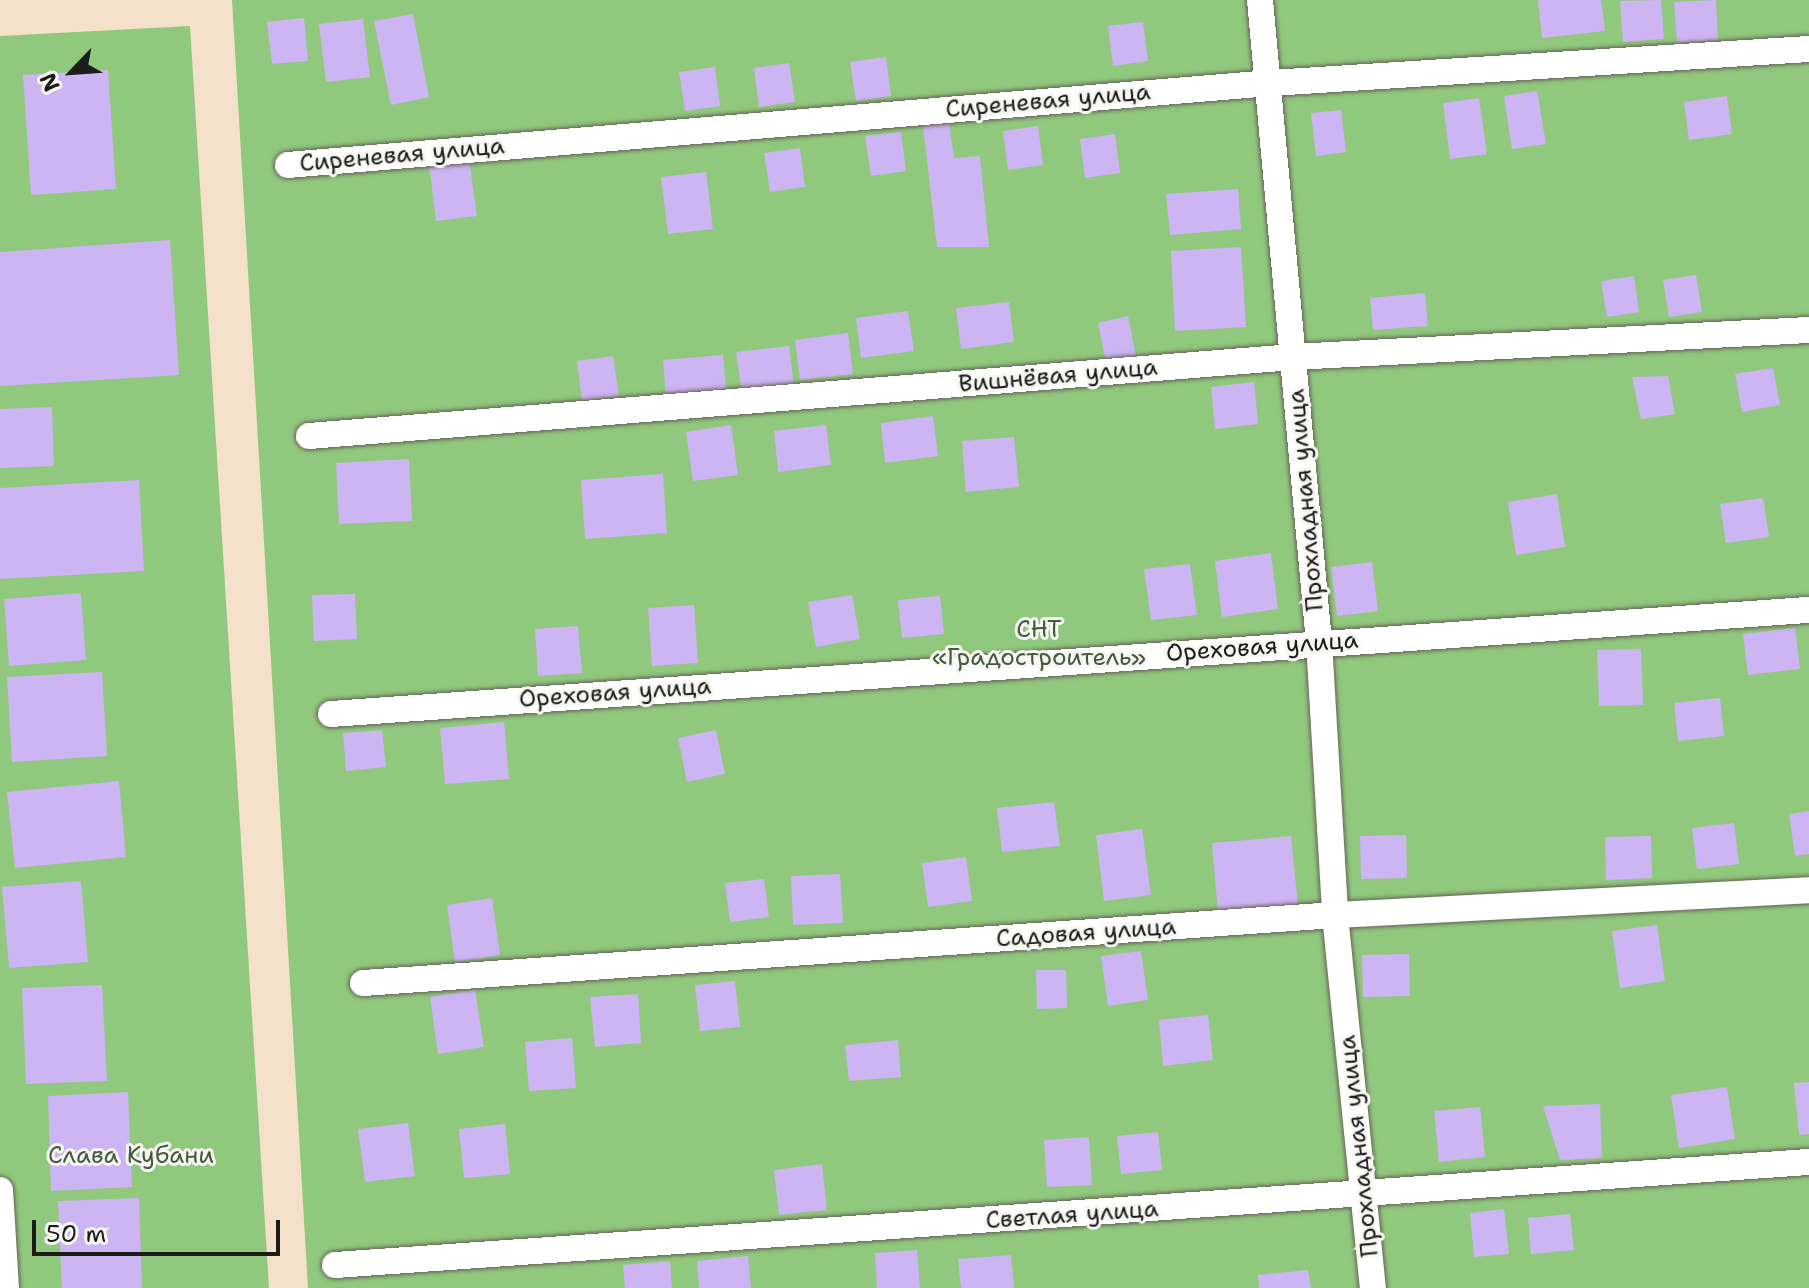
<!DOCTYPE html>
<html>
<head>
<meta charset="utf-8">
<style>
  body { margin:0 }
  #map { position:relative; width:1809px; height:1288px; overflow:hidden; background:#f5e0c9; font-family:"Shantell Sans",sans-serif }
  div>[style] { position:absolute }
  .green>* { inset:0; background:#90c97d }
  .building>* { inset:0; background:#cdb4f2 }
  .roads { filter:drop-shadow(0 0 2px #686159) drop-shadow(0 0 2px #686159) }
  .street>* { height:26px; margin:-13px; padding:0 13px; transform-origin:13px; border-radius:13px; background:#fff }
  span { translate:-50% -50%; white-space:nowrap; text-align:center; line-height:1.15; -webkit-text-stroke:6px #f6f6f2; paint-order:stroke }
  .street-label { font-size:24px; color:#1c1c1c }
  .park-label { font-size:24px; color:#45593e }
  .north { position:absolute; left:32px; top:32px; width:80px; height:80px; -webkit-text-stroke:6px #f6f6f2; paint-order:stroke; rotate:245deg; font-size:22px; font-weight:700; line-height:32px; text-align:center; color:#1c1c1c }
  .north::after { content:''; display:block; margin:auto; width:28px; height:36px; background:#1c1c1c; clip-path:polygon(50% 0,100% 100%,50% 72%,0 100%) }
  .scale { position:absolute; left:32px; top:1220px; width:248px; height:36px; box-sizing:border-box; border:4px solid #1c1c1c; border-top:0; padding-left:10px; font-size:24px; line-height:28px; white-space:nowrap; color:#1c1c1c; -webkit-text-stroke:6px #f6f6f2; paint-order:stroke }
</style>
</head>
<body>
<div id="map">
  <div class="green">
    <div style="clip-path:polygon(232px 0,1809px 0,1809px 1288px,308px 1288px)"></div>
    <div style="clip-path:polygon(190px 26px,269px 1288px,0 1288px,0 36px)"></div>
  </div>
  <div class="building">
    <div style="clip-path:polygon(1538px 0,1601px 0,1605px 31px,1542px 38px)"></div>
    <div style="clip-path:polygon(1661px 0,1664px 39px,1623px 42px,1620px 1px)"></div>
    <div style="clip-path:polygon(1716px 0,1718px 40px,1677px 43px,1674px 2px)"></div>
    <div style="clip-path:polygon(413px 14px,429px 97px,391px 105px,374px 21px)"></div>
    <div style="clip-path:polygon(304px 18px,308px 61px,272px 64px,267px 22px)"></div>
    <div style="clip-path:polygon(363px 19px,370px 77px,326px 82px,319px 24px)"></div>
    <div style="clip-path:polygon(1143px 22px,1148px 61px,1113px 66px,1108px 26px)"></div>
    <div style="clip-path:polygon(886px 57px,891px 96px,856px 101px,850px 62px)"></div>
    <div style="clip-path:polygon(789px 63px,795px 102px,759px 107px,754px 68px)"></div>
    <div style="clip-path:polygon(715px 67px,720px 106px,685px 111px,679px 72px)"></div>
    <div style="clip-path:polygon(108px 70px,116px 189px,31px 195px,23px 75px)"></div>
    <div style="clip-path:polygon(1537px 91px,1546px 144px,1512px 149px,1504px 96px)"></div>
    <div style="clip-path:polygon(1727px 96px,1732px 134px,1689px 140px,1684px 102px)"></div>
    <div style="clip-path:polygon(1479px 98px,1487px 154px,1450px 159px,1443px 103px)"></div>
    <div style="clip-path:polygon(1341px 110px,1346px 152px,1316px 156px,1311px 113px)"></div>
    <div style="clip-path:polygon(949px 122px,954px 158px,980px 156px,989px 247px,937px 247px,923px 126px)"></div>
    <div style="clip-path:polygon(1038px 126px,1043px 165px,1008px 170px,1003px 131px)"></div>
    <div style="clip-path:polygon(901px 132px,906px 171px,871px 176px,865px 136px)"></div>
    <div style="clip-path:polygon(1115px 134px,1120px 173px,1085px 178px,1080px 139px)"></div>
    <div style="clip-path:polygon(800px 148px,805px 187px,770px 192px,764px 153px)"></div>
    <div style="clip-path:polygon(469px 159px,477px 216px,436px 221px,429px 163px)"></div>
    <div style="clip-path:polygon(706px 172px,713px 229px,668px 234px,661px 177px)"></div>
    <div style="clip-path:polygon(1238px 189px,1241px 229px,1170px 235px,1166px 194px)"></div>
    <div style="clip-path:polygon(170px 240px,179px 375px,0 386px,0 252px)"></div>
    <div style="clip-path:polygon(1241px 247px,1246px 327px,1175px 331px,1171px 251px)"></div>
    <div style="clip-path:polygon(1696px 275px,1702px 312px,1669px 317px,1663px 280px)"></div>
    <div style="clip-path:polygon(1634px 276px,1639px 312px,1607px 317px,1601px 281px)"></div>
    <div style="clip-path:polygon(1425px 293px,1428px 326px,1373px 330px,1370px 298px)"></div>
    <div style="clip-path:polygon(1009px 302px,1014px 342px,961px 349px,956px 308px)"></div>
    <div style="clip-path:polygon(908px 311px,914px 351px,861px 358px,856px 318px)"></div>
    <div style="clip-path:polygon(1128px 316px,1136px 356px,1106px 362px,1098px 323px)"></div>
    <div style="clip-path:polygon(848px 333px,853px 374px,800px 380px,795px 340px)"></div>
    <div style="clip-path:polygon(789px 346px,794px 386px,742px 393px,736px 352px)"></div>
    <div style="clip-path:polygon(723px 355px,726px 390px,666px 396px,663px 360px)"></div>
    <div style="clip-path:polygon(613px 356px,619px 396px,582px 400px,577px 361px)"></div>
    <div style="clip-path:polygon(1773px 368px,1780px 405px,1742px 412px,1735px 374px)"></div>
    <div style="clip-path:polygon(1668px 376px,1675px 414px,1641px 419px,1632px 377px)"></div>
    <div style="clip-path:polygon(1254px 382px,1258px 424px,1215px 429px,1211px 387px)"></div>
    <div style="clip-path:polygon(52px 407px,54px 466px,0 468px,0 409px)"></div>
    <div style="clip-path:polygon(933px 416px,938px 456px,885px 463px,881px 423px)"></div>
    <div style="clip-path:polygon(731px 425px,738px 475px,693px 481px,686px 432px)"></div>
    <div style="clip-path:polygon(826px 425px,831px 465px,778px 472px,774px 431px)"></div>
    <div style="clip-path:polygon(1014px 437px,1019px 487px,966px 492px,962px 441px)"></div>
    <div style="clip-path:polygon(409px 459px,412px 521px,339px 524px,336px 463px)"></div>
    <div style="clip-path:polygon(663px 474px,667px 533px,585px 539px,581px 480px)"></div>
    <div style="clip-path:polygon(139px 480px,144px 571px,0 579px,0 488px)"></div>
    <div style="clip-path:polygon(1557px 494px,1565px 547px,1516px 555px,1508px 502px)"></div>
    <div style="clip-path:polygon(1763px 498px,1769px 537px,1726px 543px,1720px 504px)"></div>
    <div style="clip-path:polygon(1271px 553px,1278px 609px,1222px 617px,1215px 561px)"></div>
    <div style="clip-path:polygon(1372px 562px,1378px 611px,1337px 616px,1331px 567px)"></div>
    <div style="clip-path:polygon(1190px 564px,1197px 615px,1151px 620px,1144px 569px)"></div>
    <div style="clip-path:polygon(81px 593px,86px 660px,9px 666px,4px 599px)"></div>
    <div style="clip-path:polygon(355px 594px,357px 639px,314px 641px,312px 595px)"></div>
    <div style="clip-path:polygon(852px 595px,860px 639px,816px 647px,808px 602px)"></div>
    <div style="clip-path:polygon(940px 596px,944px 634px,902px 638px,898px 600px)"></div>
    <div style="clip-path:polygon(694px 605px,698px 663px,652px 666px,648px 608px)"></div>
    <div style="clip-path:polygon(578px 626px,582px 673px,538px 676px,535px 629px)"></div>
    <div style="clip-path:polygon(1795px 628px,1800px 669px,1748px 675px,1743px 634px)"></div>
    <div style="clip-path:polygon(1641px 649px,1643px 705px,1599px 706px,1597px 650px)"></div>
    <div style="clip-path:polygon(102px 672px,107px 756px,12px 762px,7px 677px)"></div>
    <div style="clip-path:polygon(1720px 698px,1724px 736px,1678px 741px,1674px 703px)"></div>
    <div style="clip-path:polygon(504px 722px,509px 779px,445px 784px,440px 728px)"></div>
    <div style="clip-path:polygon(382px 730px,386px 767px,346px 771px,343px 733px)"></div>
    <div style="clip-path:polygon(716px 730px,725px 774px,687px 782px,678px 738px)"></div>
    <div style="clip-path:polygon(119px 781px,126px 857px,15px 868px,7px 792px)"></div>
    <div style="clip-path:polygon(1054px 802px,1060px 846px,1002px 852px,997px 808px)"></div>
    <div style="clip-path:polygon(1809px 811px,1809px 854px,1795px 856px,1789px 814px)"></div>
    <div style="clip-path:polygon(1734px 823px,1739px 864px,1697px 869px,1692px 828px)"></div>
    <div style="clip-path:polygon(1142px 829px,1151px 895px,1104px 901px,1096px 835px)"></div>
    <div style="clip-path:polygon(1406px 835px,1407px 878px,1361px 879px,1360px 836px)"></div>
    <div style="clip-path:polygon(1291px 836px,1298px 906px,1218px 913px,1212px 843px)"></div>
    <div style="clip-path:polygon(1651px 836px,1652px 878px,1606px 880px,1605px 837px)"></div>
    <div style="clip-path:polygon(966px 857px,972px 901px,928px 907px,922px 863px)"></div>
    <div style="clip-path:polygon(840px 874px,843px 923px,793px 925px,791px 876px)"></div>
    <div style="clip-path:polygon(764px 879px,769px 917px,730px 922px,725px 883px)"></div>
    <div style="clip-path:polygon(81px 881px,88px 962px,9px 968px,2px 887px)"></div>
    <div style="clip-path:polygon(492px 898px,500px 955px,455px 962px,447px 905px)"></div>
    <div style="clip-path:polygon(1657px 925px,1665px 981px,1620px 988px,1612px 931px)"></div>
    <div style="clip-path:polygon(1141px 951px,1148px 1000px,1108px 1006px,1101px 956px)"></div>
    <div style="clip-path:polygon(1409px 954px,1410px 996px,1363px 997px,1362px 955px)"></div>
    <div style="clip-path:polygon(1036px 970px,1066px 970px,1067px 1008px,1037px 1009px)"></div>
    <div style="clip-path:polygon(735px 981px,740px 1027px,700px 1031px,695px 985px)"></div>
    <div style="clip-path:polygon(102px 985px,107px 1081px,26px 1084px,22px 988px)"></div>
    <div style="clip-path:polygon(475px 990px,484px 1047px,438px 1054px,430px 997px)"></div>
    <div style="clip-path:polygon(638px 994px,641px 1043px,595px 1047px,590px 997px)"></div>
    <div style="clip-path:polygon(1208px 1015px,1213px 1060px,1163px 1066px,1159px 1020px)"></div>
    <div style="clip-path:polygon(572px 1038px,576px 1088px,529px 1091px,525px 1042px)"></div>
    <div style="clip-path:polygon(898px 1040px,901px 1077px,849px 1081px,845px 1045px)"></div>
    <div style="clip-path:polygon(1809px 1082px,1809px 1134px,1799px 1135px,1794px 1083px)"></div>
    <div style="clip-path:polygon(1727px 1087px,1735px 1139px,1679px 1148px,1671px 1095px)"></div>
    <div style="clip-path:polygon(128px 1092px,132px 1187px,51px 1191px,48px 1096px)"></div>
    <div style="clip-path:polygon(1600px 1104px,1602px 1158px,1560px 1160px,1543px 1106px)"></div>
    <div style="clip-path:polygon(1480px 1107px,1485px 1157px,1439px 1162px,1434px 1111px)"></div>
    <div style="clip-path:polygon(408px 1123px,415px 1176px,365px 1182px,358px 1129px)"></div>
    <div style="clip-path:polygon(505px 1124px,510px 1174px,464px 1178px,459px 1129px)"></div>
    <div style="clip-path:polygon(1158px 1132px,1162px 1170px,1121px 1174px,1117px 1136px)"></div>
    <div style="clip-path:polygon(1089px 1137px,1092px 1185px,1047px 1187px,1044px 1140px)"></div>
    <div style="clip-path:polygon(822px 1164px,827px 1210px,779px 1215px,774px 1170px)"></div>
    <div style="clip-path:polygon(139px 1198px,142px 1288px,62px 1288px,58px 1201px)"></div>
    <div style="clip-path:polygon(1504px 1209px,1509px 1254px,1474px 1257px,1470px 1213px)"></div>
    <div style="clip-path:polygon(1570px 1214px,1574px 1250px,1531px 1254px,1528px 1218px)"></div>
    <div style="clip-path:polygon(917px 1250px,920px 1288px,877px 1288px,875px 1253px)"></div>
    <div style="clip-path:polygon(1011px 1255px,1014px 1288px,961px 1288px,958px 1259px)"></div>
    <div style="clip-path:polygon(748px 1256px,751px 1288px,699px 1288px,697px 1261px)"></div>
    <div style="clip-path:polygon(670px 1261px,672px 1288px,625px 1288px,623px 1265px)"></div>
    <div style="clip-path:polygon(1308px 1270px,1311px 1288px,1259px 1288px,1258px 1275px)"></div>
  </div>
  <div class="roads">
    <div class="street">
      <div style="left:1260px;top:0;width:645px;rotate:84.75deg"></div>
      <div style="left:1319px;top:642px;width:273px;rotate:86.6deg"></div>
      <div style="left:1335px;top:915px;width:375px;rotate:84.2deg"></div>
      <div style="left:288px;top:165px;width:986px;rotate:-4.77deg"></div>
      <div style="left:1271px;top:83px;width:539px;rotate:-3.62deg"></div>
      <div style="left:309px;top:436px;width:987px;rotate:-4.59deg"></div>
      <div style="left:1293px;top:357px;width:517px;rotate:-3deg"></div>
      <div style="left:331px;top:714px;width:1482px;rotate:-4.03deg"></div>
      <div style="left:363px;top:983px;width:974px;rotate:-4deg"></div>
      <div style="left:1335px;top:915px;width:475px;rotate:-3deg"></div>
      <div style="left:0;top:1190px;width:98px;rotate:86.5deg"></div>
      <div style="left:335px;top:1265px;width:1478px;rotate:-4deg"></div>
    </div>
  </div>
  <div class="street-label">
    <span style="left:1048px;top:101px;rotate:-5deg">Сиреневая улица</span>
    <span style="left:402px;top:155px;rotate:-5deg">Сиреневая улица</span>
    <span style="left:1058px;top:376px;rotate:-5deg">Вишнёвая улица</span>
    <span style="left:1306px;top:500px;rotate:-95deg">Прохладная улица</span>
    <span style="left:1262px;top:647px;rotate:-4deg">Ореховая улица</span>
    <span style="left:615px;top:693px;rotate:-4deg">Ореховая улица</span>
    <span style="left:1086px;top:933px;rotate:-4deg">Садовая улица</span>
    <span style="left:1359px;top:1146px;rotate:-96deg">Прохладная улица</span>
    <span style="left:1072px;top:1215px;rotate:-4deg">Светлая улица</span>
  </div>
  <div class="park-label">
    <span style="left:1039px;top:644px">СНТ<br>«Градостроитель»</span>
    <span style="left:131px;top:1156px">Слава Кубани</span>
  </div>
  <div class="north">N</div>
  <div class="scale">50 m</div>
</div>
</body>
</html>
